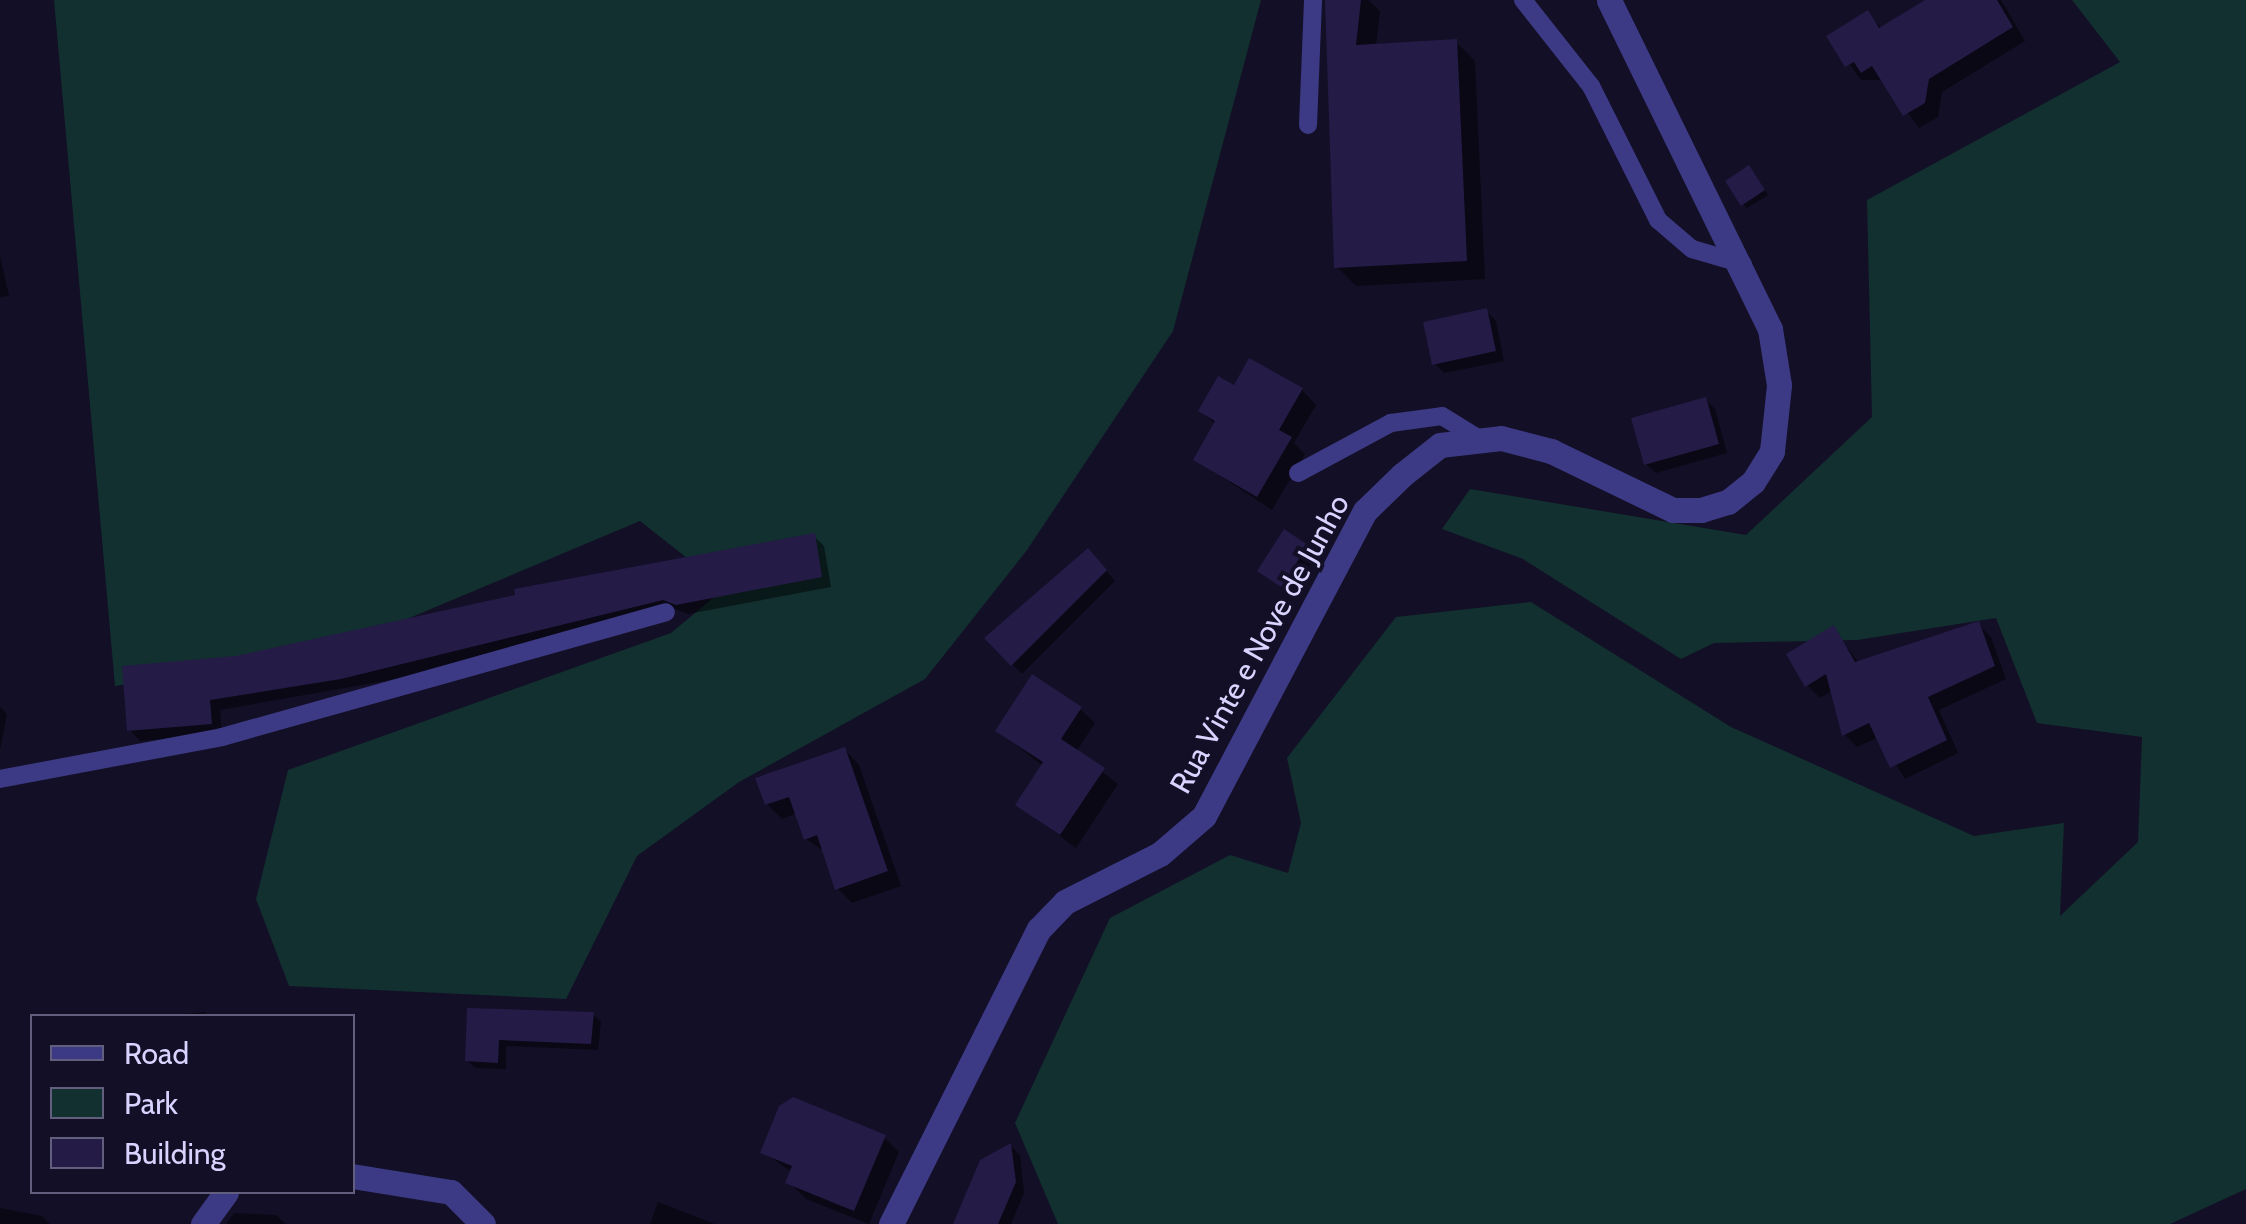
<!DOCTYPE html>
<html>
<head>
<meta charset="utf-8">
<style>
  body { margin:0 }
  #map { position:relative; width:2246px; height:1224px; overflow:hidden; background:#130f26; font-family:Cabin,sans-serif }
  div>[style] { position:absolute }
  .green>* { inset:0; background:#12302f }
  .shadow>* { inset:0; background:#0007 }
  .building>* { inset:0; background:#241b47 }
  .service>* { height:18px; margin:-9px; padding:0 9px; transform-origin:9px; border-radius:9px; background:#3d3a85 }
  .minor>* { height:25px; margin:-12.5px; padding:0 12.5px; transform-origin:12.5px; border-radius:12.5px; background:#3d3a85 }
  span { translate:-50% -50%; white-space:nowrap; text-align:center; line-height:1.15; -webkit-text-stroke:8px #130f26; paint-order:stroke }
  .street-label { font-size:30px; color:#d9d4ff }
  .legend { position:absolute; left:30px; top:1014px; width:325px; height:180px; box-sizing:border-box; background:#130f26; border:2px solid #625e7d; margin:0; padding:12px 18px; list-style:none; font-size:30px; color:#d9d4ff }
  .legend li { display:flex; align-items:center; gap:20px; height:50px }
  .legend b { width:50px; border:2px solid #625e7d }
</style>
</head>
<body>
<div id="map">
  <div class="green">
    <div style="clip-path:polygon(54px 0,1261px 0,1173px 331px,1027px 550px,925px 679px,739px 782px,637px 856px,566px 999px,289px 986px,256px 899px,288px 770px,671px 633px,725px 588px,640px 521px,319px 656px,115px 686px)"></div>
    <div style="clip-path:polygon(2072px 0,2246px 0,2246px 1189px,2170px 1224px,1058px 1224px,1015px 1123px,1110px 918px,1230px 855px,1288px 873px,1301px 823px,1287px 758px,1396px 617px,1531px 602px,1731px 727px,1974px 836px,2064px 823px,2060px 916px,2138px 842px,2142px 737px,2037px 723px,1996px 618px,1857px 640px,1714px 643px,1681px 659px,1523px 559px,1442px 529px,1470px 489px,1746px 535px,1872px 417px,1867px 200px,2120px 62px)"></div>
  </div>
  <div class="shadow">
    <div style="clip-path:polygon(1328px 0,1368px 0,1380px 11px,1376px 46px,1456px 42px,1475px 61px,1485px 279px,1356px 286px,1337px 267px)"></div>
    <div style="clip-path:polygon(1929px 0,2001px 0,2025px 41px,1942px 92px,1938px 117px,1919px 128px,1884px 80px,1861px 80px,1830px 36px,1867px 14px,1883px 29px)"></div>
    <div style="clip-path:polygon(1753px 172px,1768px 195px,1747px 208px,1743px 204px)"></div>
    <div style="clip-path:polygon(0 256px,9px 296px,0 297px)"></div>
    <div style="clip-path:polygon(1486px 311px,1496px 321px,1504px 361px,1444px 373px,1435px 364px)"></div>
    <div style="clip-path:polygon(1235px 389px,1302px 390px,1316px 405px,1294px 443px,1305px 454px,1272px 510px,1196px 460px,1216px 425px,1201px 411px)"></div>
    <div style="clip-path:polygon(1705px 400px,1715px 409px,1727px 453px,1656px 473px,1646px 464px)"></div>
    <div style="clip-path:polygon(814px 536px,824px 546px,831px 587px,688px 614px,675px 609px,401px 678px,220px 710px,222px 734px,140px 741px,130px 730px,236px 658px)"></div>
    <div style="clip-path:polygon(1307px 547px,1316px 556px,1291px 595px,1260px 571px)"></div>
    <div style="clip-path:polygon(1097px 561px,1115px 581px,1022px 674px,987px 638px)"></div>
    <div style="clip-path:polygon(1978px 624px,1991px 637px,2006px 679px,1939px 710px,1958px 753px,1905px 779px,1879px 737px,1857px 747px,1844px 734px,1833px 690px,1820px 698px,1807px 685px,1833px 629px,1859px 663px)"></div>
    <div style="clip-path:polygon(0 707px,7px 714px,0 750px)"></div>
    <div style="clip-path:polygon(1080px 709px,1095px 723px,1076px 752px,1118px 784px,1076px 848px,1018px 805px,1043px 766px,998px 731px)"></div>
    <div style="clip-path:polygon(845px 750px,859px 765px,901px 886px,852px 903px,837px 888px,825px 852px,806px 839px,797px 813px,782px 819px,767px 804px)"></div>
    <div style="clip-path:polygon(470px 1011px,593px 1014px,601px 1022px,598px 1050px,506px 1046px,506px 1069px,475px 1068px,467px 1060px)"></div>
    <div style="clip-path:polygon(205px 1012px,209px 1016px,162px 1016px)"></div>
    <div style="clip-path:polygon(884px 1137px,899px 1152px,869px 1224px,806px 1199px,791px 1184px,793px 1173px,763px 1152px)"></div>
    <div style="clip-path:polygon(1011px 1146px,1020px 1155px,1024px 1193px,1011px 1224px,959px 1224px)"></div>
    <div style="clip-path:polygon(658px 1202px,715px 1224px,650px 1224px)"></div>
    <div style="clip-path:polygon(0 1208px,42px 1216px,50px 1224px,0 1224px)"></div>
    <div style="clip-path:polygon(234px 1213px,276px 1215px,286px 1224px,226px 1224px)"></div>
  </div>
  <div class="building">
    <div style="clip-path:polygon(1325px 0,1361px 0,1356px 45px,1457px 39px,1467px 261px,1334px 268px)"></div>
    <div style="clip-path:polygon(1925px 0,1997px 0,2013px 27px,1929px 79px,1925px 103px,1903px 116px,1872px 66px,1861px 73px,1854px 62px,1845px 67px,1826px 36px,1868px 10px,1879px 28px)"></div>
    <div style="clip-path:polygon(1749px 165px,1765px 190px,1741px 206px,1725px 181px)"></div>
    <div style="clip-path:polygon(1487px 308px,1496px 351px,1432px 365px,1423px 322px)"></div>
    <div style="clip-path:polygon(1249px 358px,1303px 388px,1279px 430px,1292px 437px,1257px 497px,1193px 460px,1215px 421px,1198px 411px,1218px 376px,1234px 385px)"></div>
    <div style="clip-path:polygon(1706px 397px,1719px 444px,1644px 465px,1631px 418px)"></div>
    <div style="clip-path:polygon(1284px 529px,1308px 545px,1281px 587px,1257px 571px)"></div>
    <div style="clip-path:polygon(815px 533px,822px 577px,676px 605px,663px 600px,341px 679px,210px 700px,212px 724px,127px 731px,122px 666px,236px 656px,515px 595px,514px 589px)"></div>
    <div style="clip-path:polygon(1088px 548px,1107px 570px,1011px 666px,984px 638px)"></div>
    <div style="clip-path:polygon(1979px 621px,1995px 666px,1928px 697px,1947px 740px,1890px 768px,1869px 723px,1842px 736px,1826px 674px,1805px 687px,1786px 654px,1834px 625px,1855px 662px)"></div>
    <div style="clip-path:polygon(1032px 674px,1082px 707px,1061px 739px,1105px 768px,1060px 835px,1015px 805px,1043px 762px,995px 731px)"></div>
    <div style="clip-path:polygon(845px 747px,888px 871px,835px 890px,817px 835px,804px 840px,789px 797px,765px 805px,755px 778px)"></div>
    <div style="clip-path:polygon(467px 1008px,594px 1012px,591px 1044px,499px 1040px,498px 1063px,465px 1061px)"></div>
    <div style="clip-path:polygon(793px 1097px,886px 1135px,854px 1211px,785px 1183px,792px 1166px,760px 1153px,779px 1106px)"></div>
    <div style="clip-path:polygon(1011px 1143px,1016px 1182px,998px 1224px,953px 1224px,980px 1160px)"></div>
  </div>
  <div class="service">
    <div style="left:1523px;top:0;width:110px;rotate:51.7deg"></div>
    <div style="left:1591px;top:86px;width:150px;rotate:63.4deg"></div>
    <div style="left:1658px;top:220px;width:45px;rotate:40.5deg"></div>
    <div style="left:1692px;top:249px;width:53px;rotate:16.4deg"></div>
    <div style="left:1308px;top:125px;width:125px;rotate:-87.7deg"></div>
    <div style="left:1298px;top:473px;width:106px;rotate:-28.3deg"></div>
    <div style="left:1391px;top:423px;width:51px;rotate:-7.8deg"></div>
    <div style="left:1442px;top:416px;width:46px;rotate:31.6deg"></div>
    <div style="left:0;top:779px;width:226px;rotate:-10.7deg"></div>
    <div style="left:222px;top:737px;width:461px;rotate:-15.7deg"></div>
  </div>
  <div class="minor">
    <div style="left:352px;top:1176px;width:100px;rotate:9.2deg"></div>
    <div style="left:451px;top:1192px;width:45px;rotate:45deg"></div>
    <div style="left:203px;top:1224px;width:39px;rotate:-54deg"></div>
    <div style="left:891px;top:1224px;width:330px;rotate:-63.4deg"></div>
    <div style="left:1039px;top:929px;width:37px;rotate:-46deg"></div>
    <div style="left:1065px;top:902px;width:106px;rotate:-26.8deg"></div>
    <div style="left:1160px;top:854px;width:58px;rotate:-40.8deg"></div>
    <div style="left:1204px;top:816px;width:345px;rotate:-62.2deg"></div>
    <div style="left:1365px;top:511px;width:52px;rotate:-44.2deg"></div>
    <div style="left:1402px;top:475px;width:48px;rotate:-38.3deg"></div>
    <div style="left:1440px;top:445px;width:61px;rotate:-6.5deg"></div>
    <div style="left:1501px;top:438px;width:52px;rotate:14.6deg"></div>
    <div style="left:1551px;top:451px;width:136px;rotate:25.8deg"></div>
    <div style="left:1673px;top:510px;width:28px"></div>
    <div style="left:1701px;top:510px;width:28px;rotate:-17deg"></div>
    <div style="left:1728px;top:502px;width:32px;rotate:-39deg"></div>
    <div style="left:1753px;top:482px;width:36px;rotate:-58deg"></div>
    <div style="left:1772px;top:451px;width:66px;rotate:-83.9deg"></div>
    <div style="left:1779px;top:385px;width:57px;rotate:-99.1deg"></div>
    <div style="left:1770px;top:329px;width:366px;rotate:-116.1deg"></div>
  </div>
  <div class="street-label">
    <span style="left:1260px;top:644px;rotate:-61deg">Rua Vinte e Nove de Junho</span>
  </div>
  <ul class="legend">
  <li><b style="height:12px;background:#3d3a85"></b>Road</li>
  <li><b style="height:28px;background:#12302f"></b>Park</li>
  <li><b style="height:28px;background:#241b47"></b>Building</li>
  </ul>
</div>
</body>
</html>
